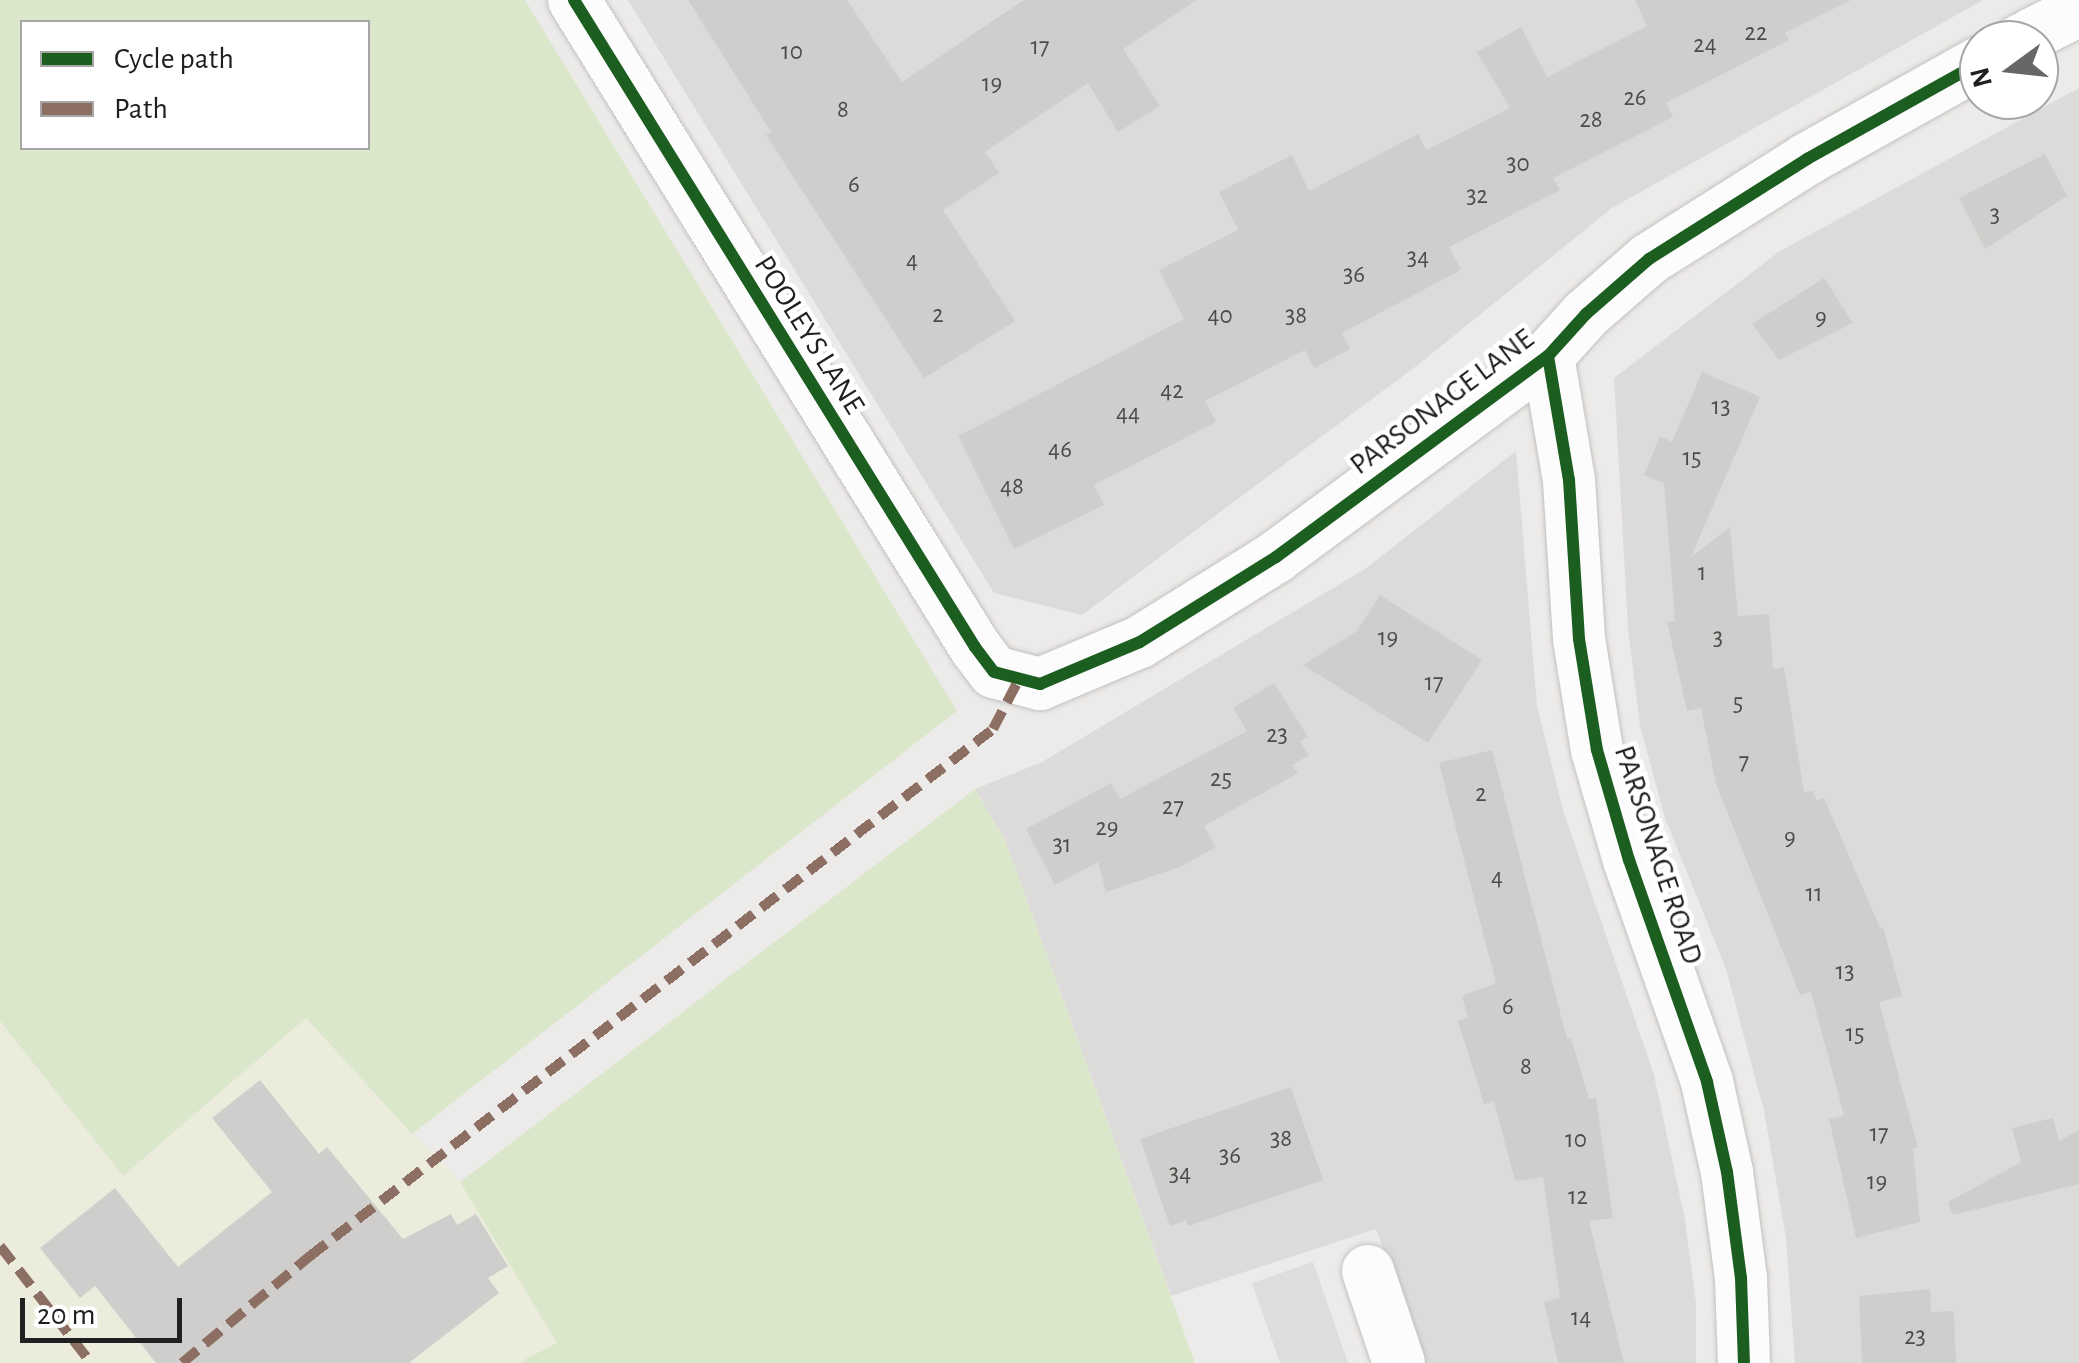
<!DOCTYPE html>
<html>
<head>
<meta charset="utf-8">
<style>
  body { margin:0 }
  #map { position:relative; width:2079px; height:1363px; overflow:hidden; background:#edebe9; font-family:"Alegreya Sans",sans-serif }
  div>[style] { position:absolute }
  .residential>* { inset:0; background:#dcdbda }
  .farmland>* { inset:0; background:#ececdd }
  .grass>* { inset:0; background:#dbe7cb }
  .parking>* { inset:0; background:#dedddc }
  .building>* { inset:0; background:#d0cecc }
  .roads { filter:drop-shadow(0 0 2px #c3c2c1) drop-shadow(0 0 2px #c3c2c1) }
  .minor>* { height:52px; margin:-26px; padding:0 26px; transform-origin:26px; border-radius:26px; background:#fcfcfc }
  .quiet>* { height:10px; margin-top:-5px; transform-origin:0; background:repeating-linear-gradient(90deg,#8d6e63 0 20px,transparent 0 30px) }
  .cycleway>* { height:12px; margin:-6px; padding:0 6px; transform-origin:6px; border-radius:6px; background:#1b5e20 }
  span { translate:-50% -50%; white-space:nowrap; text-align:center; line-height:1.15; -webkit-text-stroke:9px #fff; paint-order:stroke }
  .number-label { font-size:25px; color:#4c4c4b }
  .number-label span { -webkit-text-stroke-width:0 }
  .street-label { font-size:30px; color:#202020 }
  .legend { position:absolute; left:20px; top:20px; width:350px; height:130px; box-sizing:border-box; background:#fff; border:2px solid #a6a6a6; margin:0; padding:12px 18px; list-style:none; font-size:30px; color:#202020 }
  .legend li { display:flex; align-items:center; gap:20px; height:50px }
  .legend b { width:50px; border:2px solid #a6a6a6 }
  .north { position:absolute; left:1959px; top:20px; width:100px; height:100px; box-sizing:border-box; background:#fff; border:2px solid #a6a6a6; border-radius:50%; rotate:255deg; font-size:28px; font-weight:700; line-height:40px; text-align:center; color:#202020 }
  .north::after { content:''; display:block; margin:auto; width:35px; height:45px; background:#686766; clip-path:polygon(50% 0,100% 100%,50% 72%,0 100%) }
  .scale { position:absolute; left:20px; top:1298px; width:162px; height:45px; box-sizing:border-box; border:5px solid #202020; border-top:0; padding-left:12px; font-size:30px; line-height:35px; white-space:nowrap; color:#202020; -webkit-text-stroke:8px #fff; paint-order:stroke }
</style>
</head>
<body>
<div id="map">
  <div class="residential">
    <div style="clip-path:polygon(628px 0,1983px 0,1612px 208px,1419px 364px,1082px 615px,994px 593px)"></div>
    <div style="clip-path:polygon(2079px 88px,2079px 1363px,1795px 1363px,1786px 1238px,1764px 1111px,1726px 969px,1665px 818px,1640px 726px,1628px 629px,1614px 378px,1780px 251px)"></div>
    <div style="clip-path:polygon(1516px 451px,1537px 706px,1563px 810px,1654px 1075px,1685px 1220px,1696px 1303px,1696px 1363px,1425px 1363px,1376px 1229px,1171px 1296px,1005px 840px,975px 789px,1042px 762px,1365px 569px)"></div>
  </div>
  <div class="farmland">
    <div style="clip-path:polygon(306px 1018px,460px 1182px,558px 1344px,518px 1363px,0 1363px,0 1021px,123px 1176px)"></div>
  </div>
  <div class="grass">
    <div style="clip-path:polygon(evenodd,0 0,525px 0,957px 711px,412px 1134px,306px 1018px,123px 1176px,0 1021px,0 0,22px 22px,368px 22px,368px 148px,22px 148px,22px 22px)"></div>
    <div style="clip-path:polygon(975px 789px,1005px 840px,1195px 1363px,518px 1363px,557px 1343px,460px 1182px)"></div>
  </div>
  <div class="parking">
    <div style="clip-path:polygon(1313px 1262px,1348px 1363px,1280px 1363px,1252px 1283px)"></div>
  </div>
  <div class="building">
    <div style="clip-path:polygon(688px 0,847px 0,902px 82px,1024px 0,1197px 0,1123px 49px,1160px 106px,1118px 132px,1088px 83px,985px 152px,999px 173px,943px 210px,1015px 321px,924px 378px,766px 135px,771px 132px)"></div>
    <div style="clip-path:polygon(1635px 0,1851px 0,1785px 33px,1789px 40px,1666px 103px,1673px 117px,1553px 178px,1560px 190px,1449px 247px,1461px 270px,1342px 333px,1350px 349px,1314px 368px,1305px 350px,1205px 401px,1216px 422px,1094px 485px,1104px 505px,1014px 549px,958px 436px,1184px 319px,1159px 270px,1238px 230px,1219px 192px,1292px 155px,1309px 191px,1418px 134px,1426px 150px,1510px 108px,1477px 52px,1521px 27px,1547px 77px,1647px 26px)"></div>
    <div style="clip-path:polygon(2045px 154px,2067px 196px,1985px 249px,1959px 198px)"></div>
    <div style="clip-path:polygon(1824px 278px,1853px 323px,1779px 360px,1752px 324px)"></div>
    <div style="clip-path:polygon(1702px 372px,1760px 397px,1691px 557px,1730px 527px,1738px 616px,1769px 614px,1773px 669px,1784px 667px,1804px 792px,1813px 791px,1817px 801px,1824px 798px,1880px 928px,1883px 927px,1902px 996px,1879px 1002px,1918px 1148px,1913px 1149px,1920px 1222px,1856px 1238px,1829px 1119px,1844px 1116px,1811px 992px,1800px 995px,1716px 784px,1701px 708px,1687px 711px,1667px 622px,1675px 621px,1664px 483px,1644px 475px,1660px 436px,1672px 442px)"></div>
    <div style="clip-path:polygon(1380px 595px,1482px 660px,1428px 743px,1303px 665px,1357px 631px)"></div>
    <div style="clip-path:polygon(1274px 683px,1308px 737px,1300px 741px,1309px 755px,1292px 765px,1298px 773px,1204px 826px,1216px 847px,1180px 867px,1106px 892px,1098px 862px,1055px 885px,1026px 829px,1111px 783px,1120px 799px,1247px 731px,1233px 708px)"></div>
    <div style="clip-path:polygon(1492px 750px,1567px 1039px,1571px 1038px,1589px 1099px,1596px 1098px,1613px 1218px,1589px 1221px,1624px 1363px,1558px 1363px,1544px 1302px,1560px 1298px,1543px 1177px,1515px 1181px,1494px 1101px,1484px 1104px,1458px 1021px,1468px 1017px,1462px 996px,1496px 983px,1439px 763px)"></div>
    <div style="clip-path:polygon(260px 1080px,319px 1154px,327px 1147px,403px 1239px,451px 1214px,457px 1225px,476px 1214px,508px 1266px,488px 1278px,499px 1293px,409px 1363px,156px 1363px,95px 1286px,80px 1298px,40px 1248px,115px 1188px,178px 1267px,272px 1192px,212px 1118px)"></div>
    <div style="clip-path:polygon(1291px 1087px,1323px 1180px,1188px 1226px,1186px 1220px,1170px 1226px,1140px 1139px)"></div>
    <div style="clip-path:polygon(2053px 1118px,2059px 1141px,2079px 1130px,2079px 1184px,1953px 1215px,1948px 1202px,2021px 1162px,2012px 1128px)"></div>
    <div style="clip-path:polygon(1930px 1289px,1931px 1312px,1954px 1311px,1956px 1363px,1862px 1363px,1859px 1296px)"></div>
  </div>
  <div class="roads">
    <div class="minor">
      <div style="left:574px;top:0;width:761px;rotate:58.21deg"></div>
      <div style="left:975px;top:647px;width:31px;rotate:53deg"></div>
      <div style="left:994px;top:672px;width:48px;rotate:14.6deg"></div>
      <div style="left:1040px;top:684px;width:108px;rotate:-22.8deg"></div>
      <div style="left:1140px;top:642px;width:160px;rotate:-32deg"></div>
      <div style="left:1276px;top:557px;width:338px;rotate:-36.5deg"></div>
      <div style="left:1548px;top:356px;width:57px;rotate:-47.9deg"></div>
      <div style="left:1586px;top:314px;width:84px;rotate:-41.1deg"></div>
      <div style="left:1649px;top:259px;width:187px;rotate:-32.3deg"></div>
      <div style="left:1807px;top:159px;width:197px;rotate:-29.2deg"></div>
      <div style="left:2021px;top:40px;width:65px;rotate:-27.3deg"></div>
      <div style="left:1548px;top:356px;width:126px;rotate:80.4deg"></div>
      <div style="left:1569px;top:480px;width:159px;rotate:86.4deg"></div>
      <div style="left:1579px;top:639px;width:112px;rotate:80.8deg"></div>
      <div style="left:1597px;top:750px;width:115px;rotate:73.8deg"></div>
      <div style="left:1629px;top:860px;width:235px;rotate:70.6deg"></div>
      <div style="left:1707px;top:1082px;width:92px;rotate:77.5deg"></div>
      <div style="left:1727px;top:1172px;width:107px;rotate:82.5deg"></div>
      <div style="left:1741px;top:1278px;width:85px;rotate:88deg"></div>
      <div style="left:1368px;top:1271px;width:97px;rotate:71.4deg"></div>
    </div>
  </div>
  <div class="quiet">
    <div style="left:0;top:1246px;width:148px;rotate:52.1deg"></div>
    <div style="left:182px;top:1363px;width:167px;rotate:-39.9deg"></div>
    <div style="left:310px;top:1256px;width:863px;rotate:-37.65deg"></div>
    <div style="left:993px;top:729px;width:54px;rotate:-62.5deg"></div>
  </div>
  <div class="cycleway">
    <div style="left:574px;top:0;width:761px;rotate:58.21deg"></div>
    <div style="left:975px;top:647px;width:31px;rotate:53deg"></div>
    <div style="left:994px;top:672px;width:48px;rotate:14.6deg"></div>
    <div style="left:1040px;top:684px;width:108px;rotate:-22.8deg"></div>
    <div style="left:1140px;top:642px;width:160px;rotate:-32deg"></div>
    <div style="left:1276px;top:557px;width:338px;rotate:-36.5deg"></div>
    <div style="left:1548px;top:356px;width:57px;rotate:-47.9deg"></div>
    <div style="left:1586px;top:314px;width:84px;rotate:-41.1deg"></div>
    <div style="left:1649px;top:259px;width:187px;rotate:-32.3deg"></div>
    <div style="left:1807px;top:159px;width:197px;rotate:-29.2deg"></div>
    <div style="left:1548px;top:356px;width:126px;rotate:80.4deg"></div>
    <div style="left:1569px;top:480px;width:159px;rotate:86.4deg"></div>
    <div style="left:1579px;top:639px;width:112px;rotate:80.8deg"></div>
    <div style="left:1597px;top:750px;width:115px;rotate:73.8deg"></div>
    <div style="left:1629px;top:860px;width:235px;rotate:70.6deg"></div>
    <div style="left:1707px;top:1082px;width:92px;rotate:77.5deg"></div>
    <div style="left:1727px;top:1172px;width:107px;rotate:82.5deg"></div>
    <div style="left:1741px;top:1278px;width:85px;rotate:88deg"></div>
  </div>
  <div class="number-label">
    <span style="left:1756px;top:33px">22</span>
    <span style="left:1705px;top:45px">24</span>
    <span style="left:1040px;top:47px">17</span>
    <span style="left:792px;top:52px">10</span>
    <span style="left:992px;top:84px">19</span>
    <span style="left:1635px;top:98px">26</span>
    <span style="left:843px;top:110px">8</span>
    <span style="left:1591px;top:120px">28</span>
    <span style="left:1518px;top:164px">30</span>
    <span style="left:854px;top:185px">6</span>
    <span style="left:1477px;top:196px">32</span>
    <span style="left:1995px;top:215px">3</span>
    <span style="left:1418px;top:258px">34</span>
    <span style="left:912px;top:261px">4</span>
    <span style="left:1354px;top:275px">36</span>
    <span style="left:938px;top:315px">2</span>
    <span style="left:1220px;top:316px">40</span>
    <span style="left:1296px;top:316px">38</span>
    <span style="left:1821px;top:318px">9</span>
    <span style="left:1172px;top:391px">42</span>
    <span style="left:1721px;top:407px">13</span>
    <span style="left:1128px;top:414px">44</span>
    <span style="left:1060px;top:450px">46</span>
    <span style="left:1692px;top:458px">15</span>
    <span style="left:1012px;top:487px">48</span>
    <span style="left:1702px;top:573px">1</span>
    <span style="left:1388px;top:638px">19</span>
    <span style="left:1718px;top:638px">3</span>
    <span style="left:1434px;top:683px">17</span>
    <span style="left:1738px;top:703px">5</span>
    <span style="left:1277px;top:735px">23</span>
    <span style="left:1744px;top:762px">7</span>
    <span style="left:1221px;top:779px">25</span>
    <span style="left:1481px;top:794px">2</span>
    <span style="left:1173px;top:807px">27</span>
    <span style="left:1107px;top:828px">29</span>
    <span style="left:1790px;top:838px">9</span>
    <span style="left:1062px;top:845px">31</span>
    <span style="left:1497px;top:878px">4</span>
    <span style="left:1814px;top:894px">11</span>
    <span style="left:1845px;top:972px">13</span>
    <span style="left:1508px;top:1007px">6</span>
    <span style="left:1855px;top:1034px">15</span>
    <span style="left:1526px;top:1067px">8</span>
    <span style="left:1879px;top:1134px">17</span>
    <span style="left:1281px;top:1139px">38</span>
    <span style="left:1576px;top:1140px">10</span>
    <span style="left:1230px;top:1156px">36</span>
    <span style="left:1180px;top:1174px">34</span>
    <span style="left:1877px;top:1182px">19</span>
    <span style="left:1578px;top:1197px">12</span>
    <span style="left:1581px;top:1318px">14</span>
    <span style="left:1915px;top:1337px">23</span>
  </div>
  <div class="street-label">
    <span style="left:809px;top:335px;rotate:58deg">POOLEYS LANE</span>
    <span style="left:1442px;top:402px;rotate:-37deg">PARSONAGE LANE</span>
    <span style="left:1658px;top:855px;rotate:72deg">PARSONAGE ROAD</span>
  </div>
  <ul class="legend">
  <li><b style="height:12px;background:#1b5e20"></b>Cycle path</li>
  <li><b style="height:12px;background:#8d6e63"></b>Path</li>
  </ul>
  <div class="north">N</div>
  <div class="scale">20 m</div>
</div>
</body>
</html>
